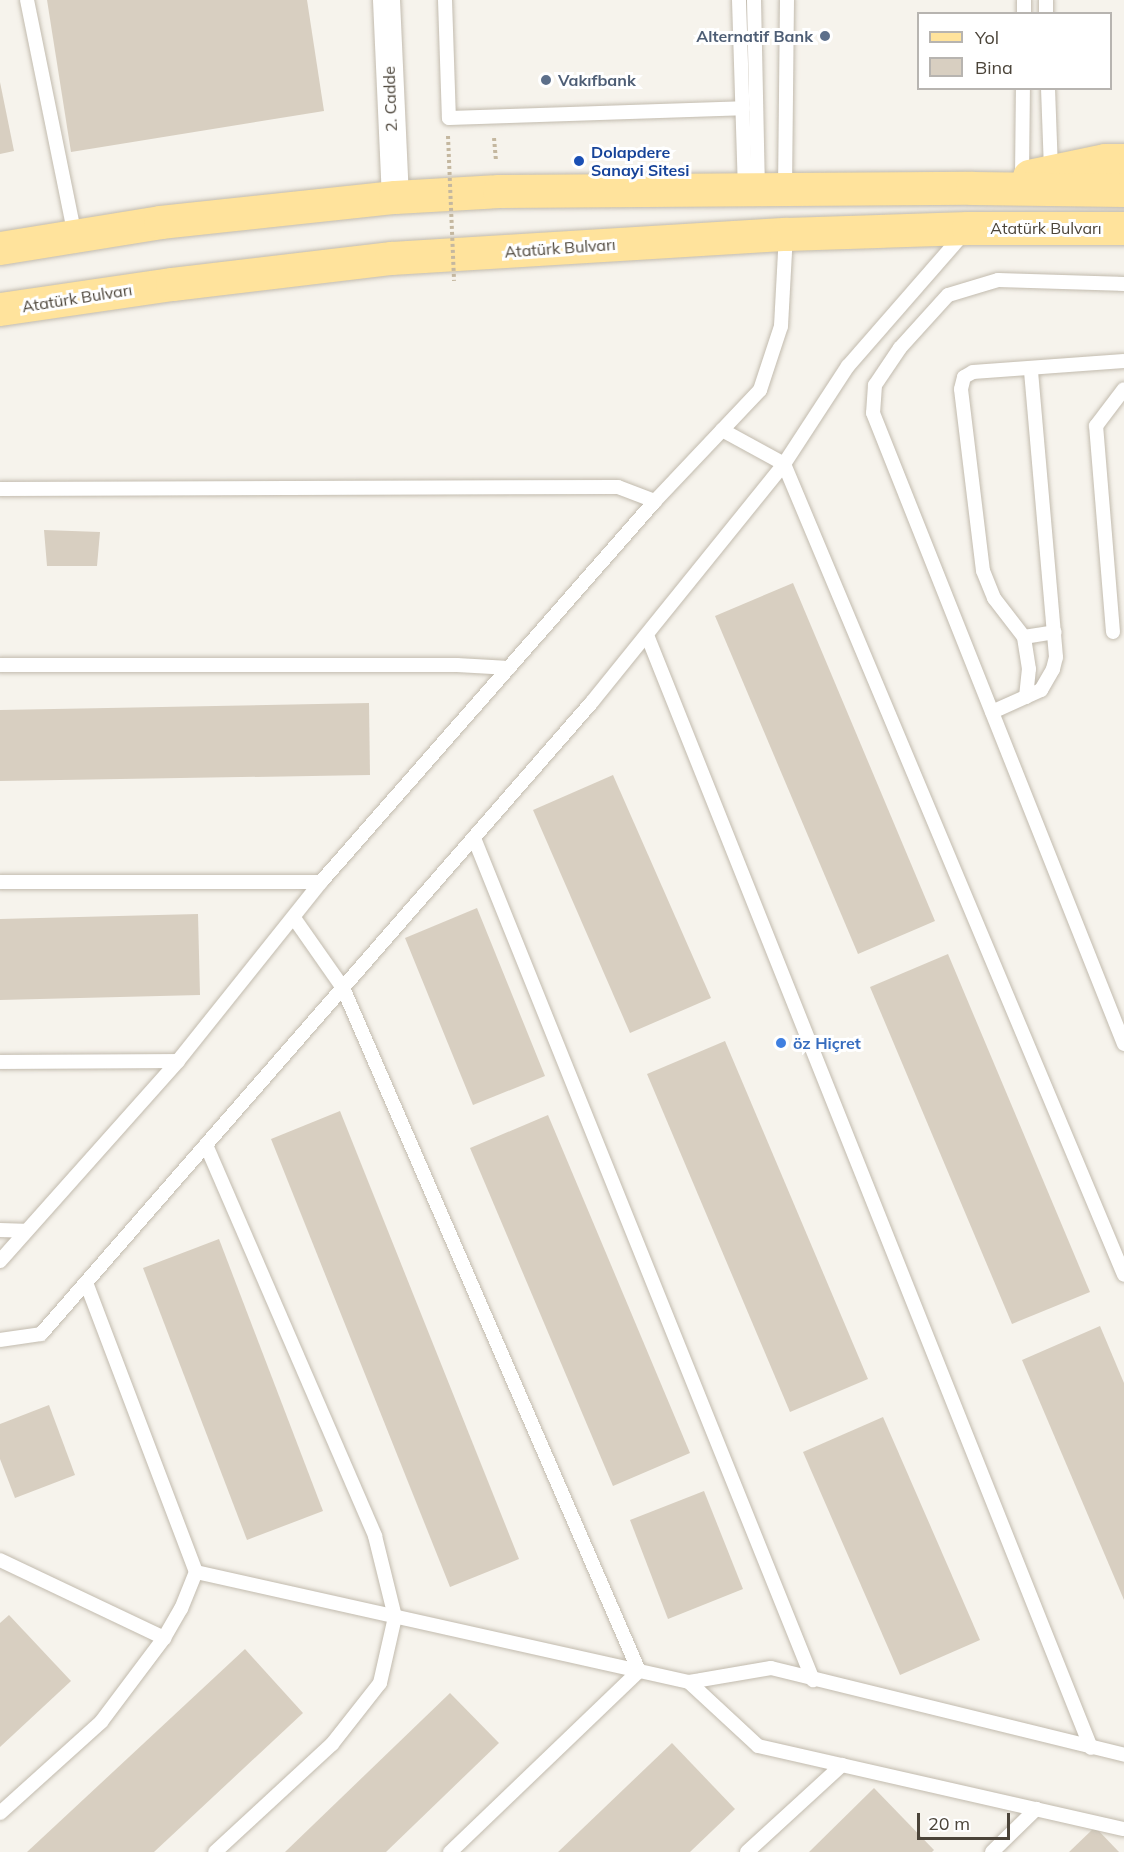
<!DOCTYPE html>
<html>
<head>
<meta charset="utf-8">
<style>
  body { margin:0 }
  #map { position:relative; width:1124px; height:1852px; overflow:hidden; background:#f6f3ec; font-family:Mulish,sans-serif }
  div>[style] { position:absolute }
  .building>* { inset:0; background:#d8cfc1 }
  .path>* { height:4px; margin-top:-2px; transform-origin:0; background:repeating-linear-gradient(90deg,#c4b79f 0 3px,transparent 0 6px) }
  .roads { filter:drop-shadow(0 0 2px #c2bbae) drop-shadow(0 0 2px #c2bbae) }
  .service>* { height:14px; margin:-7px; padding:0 7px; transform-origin:7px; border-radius:7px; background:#fff }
  .minor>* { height:27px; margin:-13.5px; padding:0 13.5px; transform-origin:13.5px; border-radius:13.5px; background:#fff }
  .primary>* { height:33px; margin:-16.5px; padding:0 16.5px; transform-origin:16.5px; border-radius:16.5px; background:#ffe39c }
  .path-bridge>* { height:4px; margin-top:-2px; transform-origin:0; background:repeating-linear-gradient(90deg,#c4b79f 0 3px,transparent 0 6px) }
  .dots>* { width:16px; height:16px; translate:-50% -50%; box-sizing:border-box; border:3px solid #fff; border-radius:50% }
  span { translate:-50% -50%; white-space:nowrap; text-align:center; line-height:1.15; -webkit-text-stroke:6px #fff; paint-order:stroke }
  .service-label { font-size:16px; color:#4e5e75; font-weight:700 }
  .right { translate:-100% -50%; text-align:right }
  .left { translate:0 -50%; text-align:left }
  .street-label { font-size:16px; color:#4b4439 }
  .transit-label { font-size:16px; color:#164399; font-weight:700 }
  .shop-label { font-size:16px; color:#366cbe; font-weight:700 }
  .legend { position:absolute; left:917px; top:12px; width:195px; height:78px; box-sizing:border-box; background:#fff; border:2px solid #b7b4b0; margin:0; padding:8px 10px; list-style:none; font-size:18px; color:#4b4439 }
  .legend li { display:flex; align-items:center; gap:12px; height:30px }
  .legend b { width:30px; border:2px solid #b7b4b0 }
  .scale { position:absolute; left:917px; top:1813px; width:93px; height:27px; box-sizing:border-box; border:3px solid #4b4439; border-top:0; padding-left:8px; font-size:18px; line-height:21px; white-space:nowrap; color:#4b4439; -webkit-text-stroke:4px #fff; paint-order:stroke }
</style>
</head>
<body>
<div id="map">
  <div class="building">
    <div style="clip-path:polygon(47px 0,307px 0,324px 111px,71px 152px)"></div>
    <div style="clip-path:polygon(0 82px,14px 151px,0 154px)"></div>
    <div style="clip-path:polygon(44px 530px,100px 532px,97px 566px,47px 566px)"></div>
    <div style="clip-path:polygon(793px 583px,935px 921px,858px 954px,715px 616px)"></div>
    <div style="clip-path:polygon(369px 703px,370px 775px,0 781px,0 710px)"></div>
    <div style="clip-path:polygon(613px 775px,711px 998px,630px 1033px,533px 810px)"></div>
    <div style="clip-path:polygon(477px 908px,545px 1076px,473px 1105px,405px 938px)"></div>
    <div style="clip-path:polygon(198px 914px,200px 995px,0 1000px,0 919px)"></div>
    <div style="clip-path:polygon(948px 954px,1090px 1292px,1012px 1324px,870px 987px)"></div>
    <div style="clip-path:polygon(725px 1041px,868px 1379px,790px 1412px,647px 1074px)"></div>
    <div style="clip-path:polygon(340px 1111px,519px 1559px,450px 1587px,271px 1139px)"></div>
    <div style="clip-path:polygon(548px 1115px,690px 1453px,613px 1486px,470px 1148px)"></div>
    <div style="clip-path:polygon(219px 1239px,323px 1511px,247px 1540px,143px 1268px)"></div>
    <div style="clip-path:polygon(1100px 1326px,1124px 1383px,1124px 1600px,1022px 1360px)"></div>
    <div style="clip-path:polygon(49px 1405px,75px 1475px,15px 1498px,0 1459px,0 1424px)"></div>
    <div style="clip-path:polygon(883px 1417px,980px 1640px,900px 1675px,803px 1452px)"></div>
    <div style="clip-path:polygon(704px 1491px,743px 1589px,668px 1619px,630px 1520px)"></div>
    <div style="clip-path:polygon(9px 1615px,71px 1681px,0 1747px,0 1623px)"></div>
    <div style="clip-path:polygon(245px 1649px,303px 1713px,154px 1852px,27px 1852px)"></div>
    <div style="clip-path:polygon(450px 1693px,499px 1743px,386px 1852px,285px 1852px)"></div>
    <div style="clip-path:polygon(672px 1743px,735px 1809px,690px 1852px,558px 1852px)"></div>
    <div style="clip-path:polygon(874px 1788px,934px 1850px,932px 1852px,809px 1852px)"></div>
    <div style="clip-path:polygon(1095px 1827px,1119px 1852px,1069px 1852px)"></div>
  </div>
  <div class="path">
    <div style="left:494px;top:138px;width:22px;rotate:85deg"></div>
  </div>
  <div class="roads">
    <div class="service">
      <div style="left:27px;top:0;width:241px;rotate:78.5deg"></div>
      <div style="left:445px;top:0;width:118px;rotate:88.1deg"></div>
      <div style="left:449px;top:118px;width:294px;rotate:-1.9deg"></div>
      <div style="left:739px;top:0;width:190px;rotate:88.2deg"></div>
      <div style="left:754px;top:0;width:190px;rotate:88.8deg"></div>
      <div style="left:1046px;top:0;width:14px;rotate:90deg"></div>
      <div style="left:1024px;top:14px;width:14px;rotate:-90deg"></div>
      <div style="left:1048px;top:88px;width:83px;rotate:87.9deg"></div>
      <div style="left:1022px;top:177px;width:89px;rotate:-89.4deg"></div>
      <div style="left:785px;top:190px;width:190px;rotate:-89.4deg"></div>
      <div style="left:1124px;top:284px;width:126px;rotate:-178.2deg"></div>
      <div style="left:998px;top:280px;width:52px;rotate:163.3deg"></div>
      <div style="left:948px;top:295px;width:72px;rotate:132.2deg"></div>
      <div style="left:900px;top:348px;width:45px;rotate:124deg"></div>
      <div style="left:875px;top:385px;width:28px;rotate:94deg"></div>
      <div style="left:873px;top:413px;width:679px;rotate:68.31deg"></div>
      <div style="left:722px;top:430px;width:71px;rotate:28.7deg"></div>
      <div style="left:784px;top:464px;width:879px;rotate:67.25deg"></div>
      <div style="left:0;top:489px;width:618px;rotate:-0.19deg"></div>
      <div style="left:618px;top:487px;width:40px;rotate:21deg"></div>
      <div style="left:1113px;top:632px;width:207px;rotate:-94.7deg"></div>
      <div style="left:1096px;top:426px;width:46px;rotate:-52.9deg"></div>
      <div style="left:647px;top:635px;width:1198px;rotate:68.25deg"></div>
      <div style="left:1024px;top:637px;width:31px;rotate:-9deg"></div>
      <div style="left:0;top:665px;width:457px"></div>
      <div style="left:457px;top:665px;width:52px;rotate:3.3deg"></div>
      <div style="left:1026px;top:697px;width:28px;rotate:-84deg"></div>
      <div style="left:1029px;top:669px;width:32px;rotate:-99deg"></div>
      <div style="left:1024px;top:637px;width:49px;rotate:-127.6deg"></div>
      <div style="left:994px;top:598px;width:29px;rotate:-112deg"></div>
      <div style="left:983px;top:571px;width:183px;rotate:-96.9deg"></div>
      <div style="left:961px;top:389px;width:12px;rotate:-76deg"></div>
      <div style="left:964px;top:377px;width:10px;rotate:-29deg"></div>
      <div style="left:973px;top:372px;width:151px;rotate:-4.2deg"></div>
      <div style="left:992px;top:712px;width:54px;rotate:-24.2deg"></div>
      <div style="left:1041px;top:690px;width:24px;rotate:-60deg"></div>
      <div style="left:1053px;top:669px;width:12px;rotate:-76deg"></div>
      <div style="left:1056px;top:657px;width:289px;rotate:-95deg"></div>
      <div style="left:474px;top:838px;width:908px;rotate:68.07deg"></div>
      <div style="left:0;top:882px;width:321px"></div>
      <div style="left:294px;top:918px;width:85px;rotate:55deg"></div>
      <div style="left:343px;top:988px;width:744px;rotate:66.57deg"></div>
      <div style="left:639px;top:1671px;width:262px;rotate:136.2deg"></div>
      <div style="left:0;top:1062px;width:178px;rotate:-0.3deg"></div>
      <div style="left:206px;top:1145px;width:426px;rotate:66.6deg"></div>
      <div style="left:375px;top:1536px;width:83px;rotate:76.1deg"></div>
      <div style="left:395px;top:1617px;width:68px;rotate:102.8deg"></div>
      <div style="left:380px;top:1683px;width:78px;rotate:128.2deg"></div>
      <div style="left:332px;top:1744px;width:159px;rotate:137.3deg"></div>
      <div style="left:0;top:1230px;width:24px;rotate:2deg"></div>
      <div style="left:0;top:1261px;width:268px;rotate:-48.3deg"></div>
      <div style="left:178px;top:1061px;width:229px;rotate:-51.4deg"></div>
      <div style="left:321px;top:882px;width:507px;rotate:-48.76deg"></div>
      <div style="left:655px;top:501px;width:153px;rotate:-46.6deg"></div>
      <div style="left:760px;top:390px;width:67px;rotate:-71.8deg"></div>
      <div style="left:781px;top:326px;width:92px;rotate:-86.9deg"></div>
      <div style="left:0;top:1340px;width:41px;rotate:-8.3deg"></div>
      <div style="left:41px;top:1334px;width:838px;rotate:-48.92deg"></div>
      <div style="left:592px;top:702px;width:306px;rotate:-51.1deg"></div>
      <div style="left:784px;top:464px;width:117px;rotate:-56.9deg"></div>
      <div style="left:848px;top:366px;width:176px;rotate:-48.9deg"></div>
      <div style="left:0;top:1560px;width:182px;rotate:25.4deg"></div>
      <div style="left:196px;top:1572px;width:505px;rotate:12.58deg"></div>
      <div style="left:689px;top:1682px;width:83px;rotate:-9.7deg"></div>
      <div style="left:771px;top:1668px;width:364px;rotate:13.8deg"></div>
      <div style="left:689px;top:1682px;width:94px;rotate:42.8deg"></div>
      <div style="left:758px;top:1746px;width:375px;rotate:12.8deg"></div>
      <div style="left:0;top:1813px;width:136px;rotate:-42deg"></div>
      <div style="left:101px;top:1722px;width:105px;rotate:-53.1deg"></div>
      <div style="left:164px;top:1638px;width:34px;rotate:-60deg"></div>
      <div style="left:181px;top:1609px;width:40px;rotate:-68deg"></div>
      <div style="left:196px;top:1572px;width:309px;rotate:-110.8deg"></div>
      <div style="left:747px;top:1852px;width:129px;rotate:-42.5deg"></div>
      <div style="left:992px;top:1852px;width:62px;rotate:-44.3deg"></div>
    </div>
    <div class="minor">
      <div style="left:386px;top:0;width:197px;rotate:87.4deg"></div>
    </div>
    <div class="primary">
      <div style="left:1029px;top:176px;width:78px;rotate:-11.9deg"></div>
      <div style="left:1105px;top:160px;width:19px"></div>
      <div style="left:0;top:248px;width:162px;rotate:-9.2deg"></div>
      <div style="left:160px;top:222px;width:236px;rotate:-6.1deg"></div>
      <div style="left:395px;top:197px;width:104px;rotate:-3.3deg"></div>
      <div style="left:499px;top:191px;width:473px;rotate:-0.4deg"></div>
      <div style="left:972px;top:188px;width:152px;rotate:0.8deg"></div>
      <div style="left:0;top:309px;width:174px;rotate:-8.3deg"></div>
      <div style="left:172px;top:284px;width:221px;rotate:-6.8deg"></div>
      <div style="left:391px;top:258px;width:396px;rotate:-3.5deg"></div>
      <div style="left:786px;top:234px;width:182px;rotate:-1.9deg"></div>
      <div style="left:968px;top:228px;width:156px"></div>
    </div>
  </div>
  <div class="path-bridge">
    <div style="left:448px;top:136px;width:145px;rotate:87.6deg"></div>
  </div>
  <div class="dots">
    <div style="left:825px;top:36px;background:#5c6f8a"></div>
    <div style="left:546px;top:80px;background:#5c6f8a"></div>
    <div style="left:579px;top:161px;background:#1a4fb4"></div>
    <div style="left:781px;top:1043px;background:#3f7fe0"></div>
  </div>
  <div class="service-label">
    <span class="right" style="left:813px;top:36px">Alternatif Bank</span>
    <span class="left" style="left:558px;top:80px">Vakıfbank</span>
  </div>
  <div class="street-label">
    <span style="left:390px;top:99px;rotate:-92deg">2. Cadde</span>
    <span style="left:1046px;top:228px">Atatürk Bulvarı</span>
    <span style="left:560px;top:248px;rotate:-4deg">Atatürk Bulvarı</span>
    <span style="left:77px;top:298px;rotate:-9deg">Atatürk Bulvarı</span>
  </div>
  <div class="transit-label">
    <span class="left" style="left:591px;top:161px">Dolapdere<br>Sanayi Sitesi</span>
  </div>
  <div class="shop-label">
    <span class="left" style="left:793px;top:1043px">öz Hiçret</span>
  </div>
  <ul class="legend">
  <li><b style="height:8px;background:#ffe39c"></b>Yol</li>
  <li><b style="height:16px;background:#d8cfc1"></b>Bina</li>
  </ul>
  <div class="scale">20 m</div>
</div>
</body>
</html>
